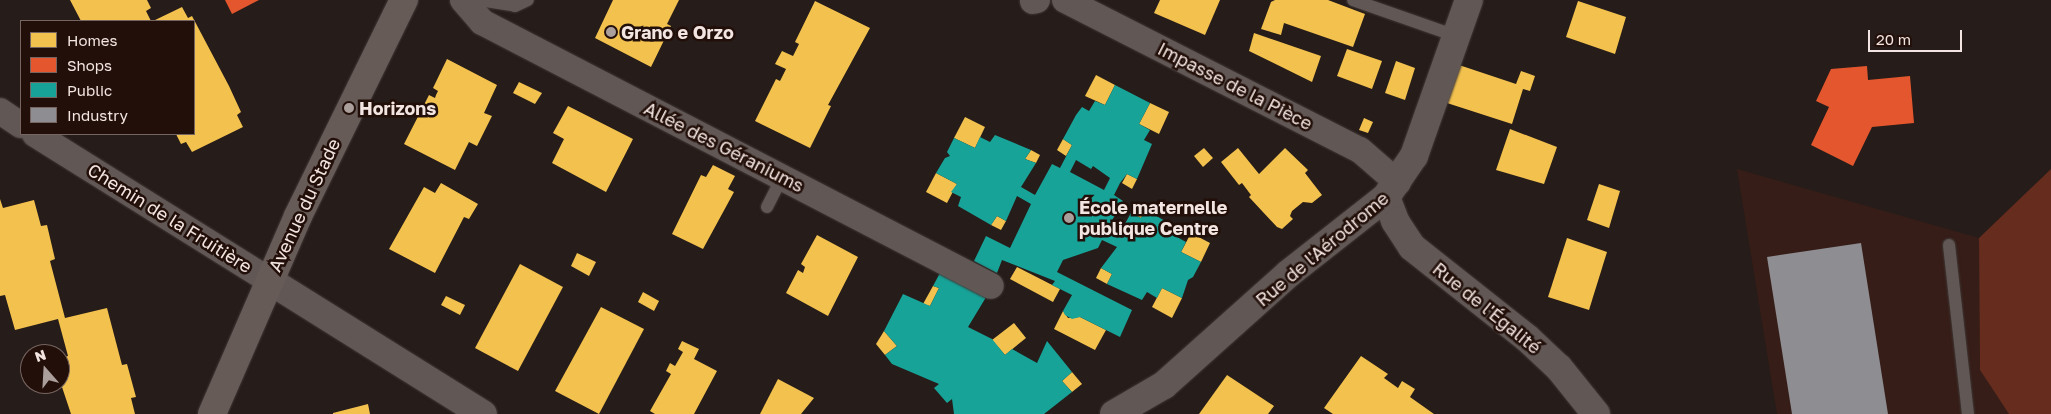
<!DOCTYPE html>
<html>
<head>
<meta charset="utf-8">
<style>
  body { margin:0 }
  #map { position:relative; width:2051px; height:414px; overflow:hidden; background:#261c19; font-family:"Golos Text",sans-serif }
  div>[style] { position:absolute }
  .built>* { inset:0; background:#361d17 }
  .green>* { inset:0; background:#662c1e }
  .homes>* { inset:0; background:#f2c14e }
  .shops>* { inset:0; background:#e4572e }
  .public>* { inset:0; background:#17a398 }
  .industry>* { inset:0; background:#8d8d92 }
  .roads { filter:drop-shadow(0 0 1px #3f3736) drop-shadow(0 0 1px #3f3736) }
  .service>* { height:12px; margin:-6px; padding:0 6px; transform-origin:6px; border-radius:6px; background:#615855 }
  .minor>* { height:26px; margin:-13px; padding:0 13px; transform-origin:13px; border-radius:13px; background:#615855 }
  .tertiary>* { height:28px; margin:-14px; padding:0 14px; transform-origin:14px; border-radius:14px; background:#615855 }
  .secondary>* { height:28px; margin:-14px; padding:0 14px; transform-origin:14px; border-radius:14px; background:#675b58 }
  .dots>* { width:14px; height:14px; translate:-50% -50%; box-sizing:border-box; border:2px solid #220f0a; border-radius:50% }
  span { translate:-50% -50%; white-space:nowrap; text-align:center; line-height:1.15; -webkit-text-stroke:5px #220f0a; paint-order:stroke }
  .poi-label { font-size:18px; color:#f3e5e1; font-weight:700 }
  .left { translate:0 -50%; text-align:left }
  .street-label { font-size:18px; color:#f3e5e1 }
  .legend { position:absolute; left:20px; top:20px; width:175px; height:115px; box-sizing:border-box; background:#220f0a; border:1px solid #766560; margin:0; padding:6px 9px; list-style:none; font-size:15px; color:#f3e5e1 }
  .legend li { display:flex; align-items:center; gap:10px; height:25px }
  .legend b { width:25px; border:1px solid #766560 }
  .north { position:absolute; left:20px; top:344px; width:50px; height:50px; box-sizing:border-box; background:#220f0a; border:1px solid #766560; border-radius:50%; rotate:341deg; font-size:14px; font-weight:700; line-height:20px; text-align:center; color:#f3e5e1 }
  .north::after { content:''; display:block; margin:auto; width:18px; height:22px; background:#ab9f9b; clip-path:polygon(50% 0,100% 100%,50% 72%,0 100%) }
  .scale { position:absolute; left:1868px; top:30px; width:94px; height:22px; box-sizing:border-box; border:2px solid #f3e5e1; border-top:0; padding-left:6px; font-size:15px; line-height:18px; white-space:nowrap; color:#f3e5e1; -webkit-text-stroke:4px #220f0a; paint-order:stroke }
</style>
</head>
<body>
<div id="map">
  <div class="built">
    <div style="clip-path:polygon(1737px 169px,1979px 238px,1980px 370px,2009px 414px,1777px 414px)"></div>
  </div>
  <div class="green">
    <div style="clip-path:polygon(2051px 169px,2051px 414px,2009px 414px,1980px 370px,1979px 238px)"></div>
  </div>
  <div class="homes">
    <div style="clip-path:polygon(70px 0,147px 0,151px 8px,146px 11px,151px 21px,81px 21px)"></div>
    <div style="clip-path:polygon(613px 0,679px 0,667px 24px,671px 26px,651px 67px,595px 38px)"></div>
    <div style="clip-path:polygon(1160px 0,1220px 0,1205px 35px,1154px 13px)"></div>
    <div style="clip-path:polygon(1275px 0,1328px 0,1365px 14px,1353px 47px,1284px 23px,1281px 35px,1261px 29px,1271px 2px)"></div>
    <div style="clip-path:polygon(815px 1px,870px 28px,828px 105px,831px 106px,810px 148px,755px 121px,776px 79px,780px 81px,786px 69px,775px 64px,782px 51px,793px 56px,799px 44px,795px 42px)"></div>
    <div style="clip-path:polygon(1578px 1px,1626px 17px,1615px 54px,1566px 37px)"></div>
    <div style="clip-path:polygon(182px 7px,188px 18px,192px 16px,229px 86px,241px 112px,237px 115px,243px 127px,192px 152px,186px 142px,181px 144px,176px 134px,194px 134px,194px 21px,153px 21px)"></div>
    <div style="clip-path:polygon(1254px 33px,1321px 56px,1312px 82px,1249px 51px)"></div>
    <div style="clip-path:polygon(1347px 49px,1382px 61px,1372px 89px,1337px 76px)"></div>
    <div style="clip-path:polygon(447px 59px,497px 85px,484px 113px,492px 116px,477px 146px,469px 142px,455px 170px,404px 144px,429px 95px,435px 98px,436px 95px,438px 91px,433px 88px)"></div>
    <div style="clip-path:polygon(1396px 61px,1415px 68px,1405px 100px,1385px 93px)"></div>
    <div style="clip-path:polygon(1459px 65px,1516px 84px,1521px 71px,1535px 76px,1530px 91px,1523px 89px,1512px 124px,1447px 103px)"></div>
    <div style="clip-path:polygon(1096px 75px,1115px 85px,1105px 105px,1085px 96px)"></div>
    <div style="clip-path:polygon(519px 82px,542px 93px,535px 104px,513px 93px)"></div>
    <div style="clip-path:polygon(1150px 103px,1169px 112px,1159px 134px,1139px 124px)"></div>
    <div style="clip-path:polygon(568px 106px,633px 139px,606px 192px,552px 163px,564px 139px,553px 133px)"></div>
    <div style="clip-path:polygon(965px 117px,985px 127px,975px 148px,954px 138px)"></div>
    <div style="clip-path:polygon(1364px 118px,1373px 122px,1368px 133px,1359px 130px)"></div>
    <div style="clip-path:polygon(1510px 129px,1557px 147px,1544px 184px,1496px 170px)"></div>
    <div style="clip-path:polygon(1063px 139px,1072px 145px,1066px 156px,1057px 150px)"></div>
    <div style="clip-path:polygon(1204px 148px,1213px 158px,1203px 167px,1194px 156px)"></div>
    <div style="clip-path:polygon(1238px 148px,1259px 174px,1285px 148px,1308px 170px,1305px 173px,1322px 195px,1312px 203px,1303px 202px,1292px 211px,1290px 216px,1293px 219px,1282px 229px,1277px 227px,1249px 197px,1251px 195px,1242px 183px,1239px 185px,1221px 162px)"></div>
    <div style="clip-path:polygon(1031px 150px,1040px 155px,1036px 163px,1025px 159px)"></div>
    <div style="clip-path:polygon(713px 165px,735px 176px,728px 189px,734px 192px,703px 249px,672px 234px,701px 175px,706px 177px)"></div>
    <div style="clip-path:polygon(936px 173px,957px 184px,947px 203px,926px 192px)"></div>
    <div style="clip-path:polygon(1127px 174px,1137px 179px,1132px 189px,1122px 183px)"></div>
    <div style="clip-path:polygon(441px 183px,478px 204px,469px 219px,464px 217px,435px 273px,389px 249px,424px 187px,435px 193px)"></div>
    <div style="clip-path:polygon(1599px 184px,1620px 191px,1609px 228px,1587px 220px)"></div>
    <div style="clip-path:polygon(0 199px,3px 208px,34px 200px,41px 226px,47px 225px,55px 259px,50px 261px,65px 318px,107px 308px,122px 365px,127px 364px,136px 397px,131px 398px,135px 414px,71px 414px,60px 381px,60px 358px,68px 356px,58px 319px,15px 330px,5px 295px,0 296px)"></div>
    <div style="clip-path:polygon(1135px 205px,1146px 210px,1141px 218px,1131px 213px)"></div>
    <div style="clip-path:polygon(997px 216px,1006px 221px,1001px 230px,991px 225px)"></div>
    <div style="clip-path:polygon(1191px 233px,1210px 243px,1201px 262px,1181px 252px)"></div>
    <div style="clip-path:polygon(817px 235px,858px 257px,828px 316px,786px 293px,798px 270px,803px 273px,805px 267px,801px 264px)"></div>
    <div style="clip-path:polygon(1567px 238px,1607px 252px,1589px 310px,1548px 297px)"></div>
    <div style="clip-path:polygon(577px 253px,596px 262px,589px 276px,571px 266px)"></div>
    <div style="clip-path:polygon(520px 264px,563px 287px,518px 371px,475px 348px)"></div>
    <div style="clip-path:polygon(1017px 267px,1060px 289px,1053px 302px,1010px 279px)"></div>
    <div style="clip-path:polygon(1101px 268px,1112px 274px,1107px 284px,1096px 278px)"></div>
    <div style="clip-path:polygon(933px 286px,939px 288px,930px 306px,923px 304px)"></div>
    <div style="clip-path:polygon(1162px 288px,1182px 298px,1172px 318px,1152px 307px)"></div>
    <div style="clip-path:polygon(643px 292px,659px 301px,654px 311px,638px 302px)"></div>
    <div style="clip-path:polygon(446px 296px,465px 305px,460px 315px,441px 305px)"></div>
    <div style="clip-path:polygon(601px 307px,644px 329px,599px 414px,555px 391px)"></div>
    <div style="clip-path:polygon(1063px 311px,1068px 318px,1080px 317px,1106px 330px,1095px 350px,1054px 329px)"></div>
    <div style="clip-path:polygon(1014px 323px,1026px 338px,1005px 355px,992px 340px)"></div>
    <div style="clip-path:polygon(884px 331px,897px 346px,885px 355px,876px 344px)"></div>
    <div style="clip-path:polygon(682px 341px,699px 349px,694px 359px,717px 371px,694px 414px,655px 414px,650px 411px,671px 374px,666px 371px,670px 363px,675px 366px,683px 352px,678px 349px)"></div>
    <div style="clip-path:polygon(1361px 356px,1388px 374px,1384px 378px,1398px 388px,1402px 381px,1415px 389px,1410px 397px,1434px 414px,1333px 414px,1324px 408px)"></div>
    <div style="clip-path:polygon(1072px 372px,1082px 384px,1072px 392px,1062px 381px)"></div>
    <div style="clip-path:polygon(1227px 375px,1274px 406px,1268px 414px,1199px 414px)"></div>
    <div style="clip-path:polygon(778px 379px,814px 398px,801px 414px,760px 414px)"></div>
    <div style="clip-path:polygon(368px 404px,370px 414px,333px 414px,333px 413px)"></div>
  </div>
  <div class="shops">
    <div style="clip-path:polygon(225px 0,259px 0,232px 14px)"></div>
    <div style="clip-path:polygon(1867px 66px,1868px 80px,1910px 76px,1914px 123px,1872px 127px,1853px 166px,1811px 145px,1829px 107px,1816px 101px,1831px 69px)"></div>
  </div>
  <div class="public">
    <div style="clip-path:polygon(evenodd,1115px 85px,1150px 103px,1139px 124px,1150px 130px,1144px 140px,1152px 144px,1137px 179px,1127px 174px,1120px 183px,1114px 195px,1123px 201px,1106px 231px,1122px 238px,1126px 232px,1122px 229px,1131px 213px,1141px 218px,1146px 210px,1179px 229px,1175px 236px,1186px 242px,1181px 252px,1201px 262px,1193px 277px,1188px 280px,1182px 298px,1162px 288px,1157px 298px,1147px 292px,1142px 300px,1107px 284px,1112px 274px,1101px 268px,1117px 247px,1102px 240px,1098px 248px,1063px 260px,1057px 272px,1132px 310px,1120px 337px,1080px 317px,1072px 319px,1065px 315px,1063px 311px,1072px 295px,1052px 285px,1055px 281px,1002px 260px,997px 273px,974px 261px,986px 236px,1010px 248px,1031px 204px,1017px 196px,1006px 221px,997px 216px,991px 225px,958px 206px,961px 197px,951px 192px,957px 184px,936px 173px,945px 158px,950px 156px,947px 152px,954px 138px,975px 148px,980px 137px,990px 142px,995px 135px,1031px 150px,1025px 159px,1036px 163px,1021px 187px,1035px 195px,1052px 164px,1060px 168px,1072px 145px,1063px 139px,1076px 115px,1082px 107px,1089px 111px,1095px 101px,1105px 105px,1115px 85px,1076px 160px,1091px 169px,1093px 166px,1110px 178px,1104px 190px,1070px 172px,1076px 160px)"></div>
    <div style="clip-path:polygon(941px 271px,988px 294px,968px 327px,992px 339px,1005px 355px,1012px 349px,1037px 363px,1047px 341px,1072px 372px,1062px 381px,1072px 392px,1044px 414px,954px 414px,952px 399px,947px 403px,934px 388px,939px 384px,892px 364px,885px 355px,897px 346px,884px 331px,903px 294px,930px 306px,939px 288px,933px 286px)"></div>
  </div>
  <div class="industry">
    <div style="clip-path:polygon(1861px 243px,1888px 414px,1792px 414px,1767px 257px)"></div>
  </div>
  <div class="roads">
    <div class="service">
      <div style="left:479px;top:0;width:36px;rotate:9deg"></div>
      <div style="left:515px;top:6px;width:14px;rotate:-25deg"></div>
      <div style="left:1353px;top:0;width:109px;rotate:19.3deg"></div>
      <div style="left:767px;top:207px;width:34px;rotate:-63deg"></div>
      <div style="left:1949px;top:245px;width:170px;rotate:83.6deg"></div>
    </div>
    <div class="minor">
      <div style="left:463px;top:0;width:29px;rotate:49deg"></div>
      <div style="left:482px;top:22px;width:573px;rotate:27.41deg"></div>
      <div style="left:1065px;top:0;width:331px;rotate:27deg"></div>
      <div style="left:1360px;top:150px;width:50px;rotate:41deg"></div>
      <div style="left:1033px;top:1px;width:4px;rotate:-14deg"></div>
      <div style="left:0;top:111px;width:25px;rotate:34deg"></div>
      <div style="left:35px;top:134px;width:277px;rotate:32deg"></div>
    </div>
    <div class="tertiary">
      <div style="left:1386px;top:197px;width:26px;rotate:69deg"></div>
      <div style="left:1395px;top:221px;width:31px;rotate:57deg"></div>
      <div style="left:1412px;top:247px;width:147px;rotate:38.4deg"></div>
      <div style="left:1527px;top:338px;width:44px;rotate:43.2deg"></div>
      <div style="left:1559px;top:368px;width:59px;rotate:51.2deg"></div>
      <div style="left:270px;top:281px;width:251px;rotate:32deg"></div>
      <div style="left:1114px;top:414px;width:58px;rotate:-30.1deg"></div>
      <div style="left:1164px;top:385px;width:166px;rotate:-41.8deg"></div>
      <div style="left:1288px;top:274px;width:125px;rotate:-38.2deg"></div>
      <div style="left:1386px;top:197px;width:50px;rotate:-55.7deg"></div>
      <div style="left:1414px;top:156px;width:165px;rotate:-70.6deg"></div>
    </div>
    <div class="secondary">
      <div style="left:212px;top:414px;width:216px;rotate:-66.5deg"></div>
      <div style="left:298px;top:216px;width:241px;rotate:-63.9deg"></div>
    </div>
  </div>
  <div class="dots">
    <div style="left:611px;top:32px;background:#ab9f9b"></div>
    <div style="left:349px;top:108px;background:#ab9f9b"></div>
    <div style="left:1069px;top:218px;background:#ab9f9b"></div>
  </div>
  <div class="poi-label">
    <span class="left" style="left:621px;top:32px">Grano e Orzo</span>
    <span class="left" style="left:359px;top:108px">Horizons</span>
    <span class="left" style="left:1079px;top:218px">École maternelle<br>publique Centre</span>
  </div>
  <div class="street-label">
    <span style="left:1235px;top:86px;rotate:27deg">Impasse de la Pièce</span>
    <span style="left:724px;top:147px;rotate:27deg">Allée des Géraniums</span>
    <span style="left:304px;top:205px;rotate:-65deg">Avenue du Stade</span>
    <span style="left:170px;top:218px;rotate:32deg">Chemin de la Fruitière</span>
    <span style="left:1322px;top:249px;rotate:-40deg">Rue de l'Aérodrome</span>
    <span style="left:1487px;top:308px;rotate:39deg">Rue de l'Égalité</span>
  </div>
  <ul class="legend">
  <li><b style="height:14px;background:#f2c14e"></b>Homes</li>
  <li><b style="height:14px;background:#e4572e"></b>Shops</li>
  <li><b style="height:14px;background:#17a398"></b>Public</li>
  <li><b style="height:14px;background:#8d8d92"></b>Industry</li>
  </ul>
  <div class="north">N</div>
  <div class="scale">20 m</div>
</div>
</body>
</html>
